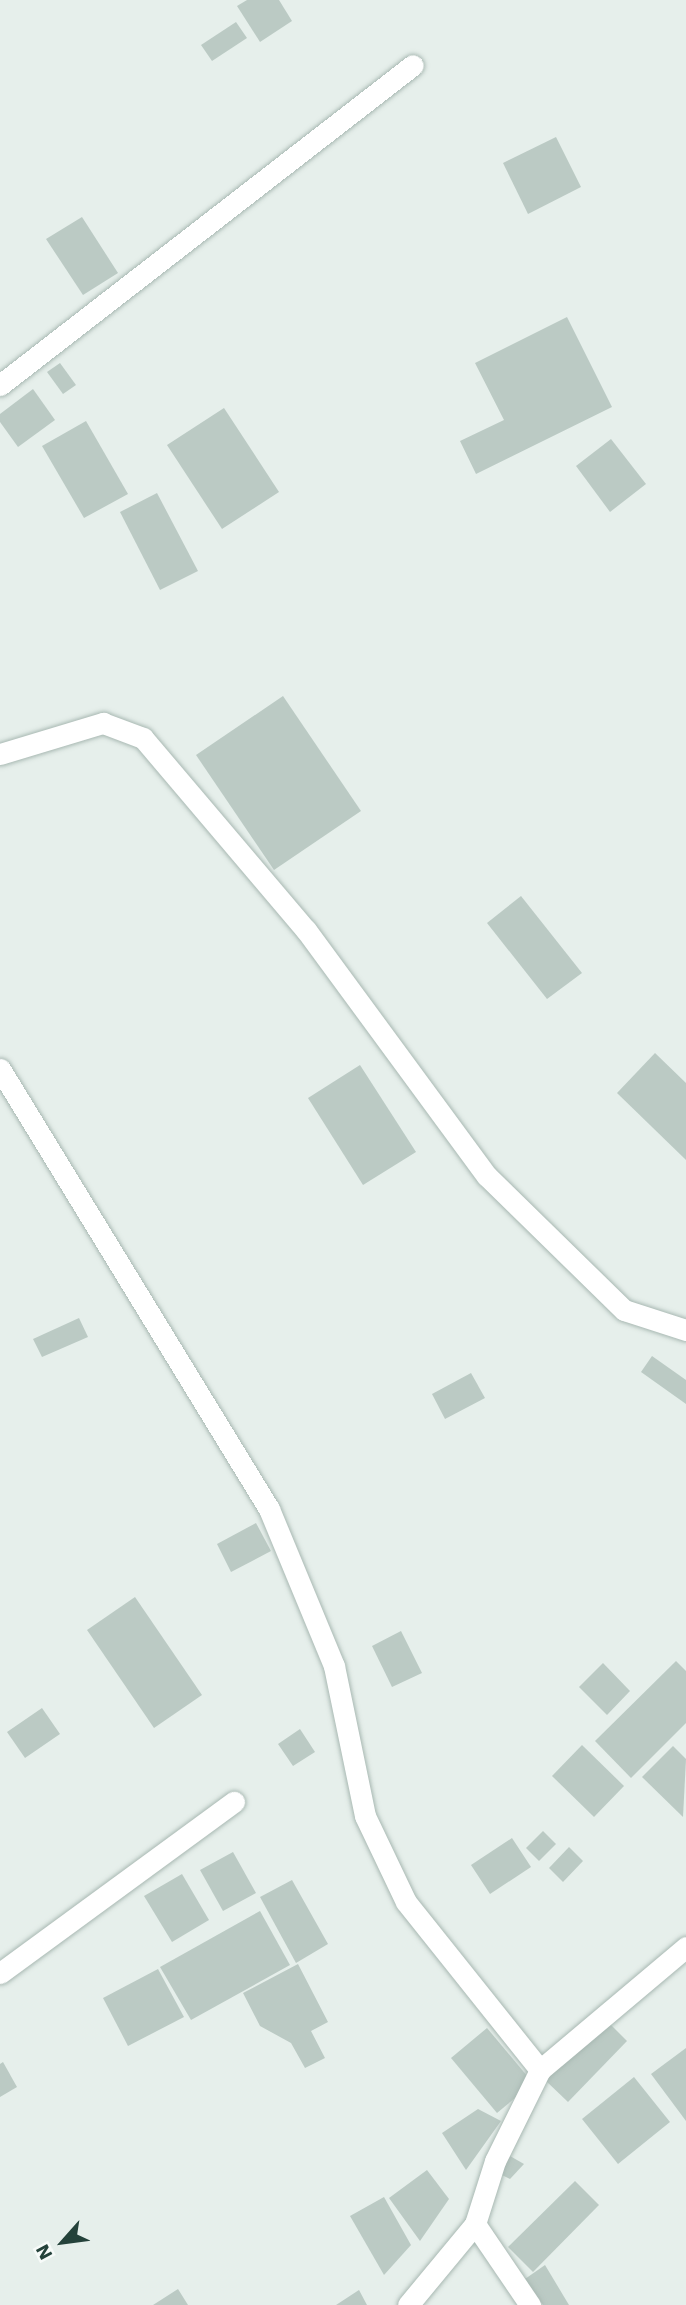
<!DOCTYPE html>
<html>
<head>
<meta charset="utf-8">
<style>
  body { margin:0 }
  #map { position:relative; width:686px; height:2305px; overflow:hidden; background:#e6efeb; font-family:"Work Sans",sans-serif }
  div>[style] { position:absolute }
  .building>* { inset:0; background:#bbcac4 }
  .roads { filter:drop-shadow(0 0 2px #a8b8b2) drop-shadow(0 0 2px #a8b8b2) }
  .street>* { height:21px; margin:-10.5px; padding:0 10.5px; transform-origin:10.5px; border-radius:10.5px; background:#fff }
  span { translate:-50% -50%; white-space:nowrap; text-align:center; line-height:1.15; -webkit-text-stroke:6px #f7fbf9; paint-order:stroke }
  .north { position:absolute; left:28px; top:2207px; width:70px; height:70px; -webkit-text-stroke:5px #f7fbf9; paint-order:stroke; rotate:242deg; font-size:19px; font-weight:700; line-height:28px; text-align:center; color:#24423a }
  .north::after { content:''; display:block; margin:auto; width:24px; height:32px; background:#24423a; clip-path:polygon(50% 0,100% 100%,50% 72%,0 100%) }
</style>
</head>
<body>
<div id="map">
  <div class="building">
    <div style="clip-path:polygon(247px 0,279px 0,292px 21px,260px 42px,237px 6px)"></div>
    <div style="clip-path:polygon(236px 22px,247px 38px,212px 61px,201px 45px)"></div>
    <div style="clip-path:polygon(556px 137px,581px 187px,528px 214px,503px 163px)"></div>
    <div style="clip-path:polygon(82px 217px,118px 273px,83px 295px,46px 239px)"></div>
    <div style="clip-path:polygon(567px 317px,612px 407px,476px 474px,460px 441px,504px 420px,475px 363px)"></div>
    <div style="clip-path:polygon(60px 363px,76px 385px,63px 394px,47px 372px)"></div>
    <div style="clip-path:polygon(33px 389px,55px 420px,18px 447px,0 422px,0 414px)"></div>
    <div style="clip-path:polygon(224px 408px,279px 492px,222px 529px,167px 445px)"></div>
    <div style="clip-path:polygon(86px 421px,128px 494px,84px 518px,42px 446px)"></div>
    <div style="clip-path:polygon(611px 439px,646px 484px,610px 512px,576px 466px)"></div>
    <div style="clip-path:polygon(157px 493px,198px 571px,160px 590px,120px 512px)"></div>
    <div style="clip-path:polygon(283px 696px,361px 811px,274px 870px,196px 755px)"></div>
    <div style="clip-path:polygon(521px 896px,582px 973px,547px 999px,487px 923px)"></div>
    <div style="clip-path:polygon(655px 1053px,686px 1083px,686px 1160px,617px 1093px)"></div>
    <div style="clip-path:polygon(360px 1065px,416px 1152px,363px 1185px,308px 1098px)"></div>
    <div style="clip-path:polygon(79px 1318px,88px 1337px,42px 1357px,33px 1339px)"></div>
    <div style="clip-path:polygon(652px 1356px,686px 1380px,686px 1404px,641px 1372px)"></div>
    <div style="clip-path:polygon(471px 1373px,485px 1398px,445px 1419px,432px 1394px)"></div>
    <div style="clip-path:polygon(256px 1523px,271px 1551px,231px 1572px,217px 1544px)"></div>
    <div style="clip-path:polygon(135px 1597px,202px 1695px,154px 1728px,87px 1630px)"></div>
    <div style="clip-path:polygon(401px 1631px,422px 1673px,392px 1687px,372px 1646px)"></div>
    <div style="clip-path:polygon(676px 1661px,686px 1671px,686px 1723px,631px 1778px,595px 1741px)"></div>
    <div style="clip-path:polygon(603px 1663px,630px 1691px,607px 1715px,579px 1687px)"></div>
    <div style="clip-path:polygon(42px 1708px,60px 1734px,25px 1758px,7px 1732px)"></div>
    <div style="clip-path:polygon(300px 1729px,315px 1752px,293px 1766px,278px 1744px)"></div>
    <div style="clip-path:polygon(582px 1745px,624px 1786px,594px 1817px,552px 1776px)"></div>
    <div style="clip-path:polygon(673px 1746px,686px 1759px,683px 1817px,642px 1777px)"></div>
    <div style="clip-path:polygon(543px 1831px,556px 1844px,539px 1861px,526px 1848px)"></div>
    <div style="clip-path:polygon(512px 1838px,531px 1867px,490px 1894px,471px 1865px)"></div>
    <div style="clip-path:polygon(569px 1847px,583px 1861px,563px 1882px,549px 1868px)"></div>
    <div style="clip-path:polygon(233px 1852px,256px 1893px,223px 1911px,200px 1870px)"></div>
    <div style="clip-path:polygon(182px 1874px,209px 1920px,172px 1942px,144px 1896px)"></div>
    <div style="clip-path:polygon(292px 1880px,328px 1944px,296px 1963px,260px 1897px)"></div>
    <div style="clip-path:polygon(260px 1911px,290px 1965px,191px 2020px,160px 1967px)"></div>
    <div style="clip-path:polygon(298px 1964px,328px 2022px,311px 2031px,325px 2058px,305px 2068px,291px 2043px,260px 2026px,243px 1993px)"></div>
    <div style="clip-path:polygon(158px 1969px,184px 2017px,128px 2046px,103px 1998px)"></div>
    <div style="clip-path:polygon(604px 2018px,627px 2041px,568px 2102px,545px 2080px)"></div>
    <div style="clip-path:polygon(487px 2028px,533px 2083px,497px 2113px,451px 2058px)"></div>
    <div style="clip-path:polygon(686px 2048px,686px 2121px,651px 2074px)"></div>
    <div style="clip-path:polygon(3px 2062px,17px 2087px,0 2097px,0 2064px)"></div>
    <div style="clip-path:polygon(634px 2077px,670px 2122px,618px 2164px,582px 2119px)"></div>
    <div style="clip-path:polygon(478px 2109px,501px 2121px,466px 2170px,442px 2133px)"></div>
    <div style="clip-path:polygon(510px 2156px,524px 2164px,510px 2179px,500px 2174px)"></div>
    <div style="clip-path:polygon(427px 2170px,449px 2199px,420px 2241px,389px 2198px)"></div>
    <div style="clip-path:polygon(575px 2181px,599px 2205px,533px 2272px,508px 2247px)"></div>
    <div style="clip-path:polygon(384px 2197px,411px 2245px,384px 2275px,350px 2216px)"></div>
    <div style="clip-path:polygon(545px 2265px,569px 2305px,543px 2305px,525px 2279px)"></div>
    <div style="clip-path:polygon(178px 2289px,188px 2305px,153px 2305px)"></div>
    <div style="clip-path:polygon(359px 2290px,367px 2305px,336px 2305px)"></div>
  </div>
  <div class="roads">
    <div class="street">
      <div style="left:0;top:385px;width:522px;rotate:-37.77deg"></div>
      <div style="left:0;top:754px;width:108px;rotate:-16.8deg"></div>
      <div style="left:103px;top:723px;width:43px;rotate:20.6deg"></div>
      <div style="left:143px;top:738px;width:252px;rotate:49.7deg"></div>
      <div style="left:306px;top:930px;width:305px;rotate:53.7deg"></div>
      <div style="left:487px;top:1176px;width:192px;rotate:44.4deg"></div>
      <div style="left:624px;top:1310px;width:65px;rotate:17.9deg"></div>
      <div style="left:0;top:1069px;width:516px;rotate:58.56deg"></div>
      <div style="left:269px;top:1509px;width:170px;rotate:67.5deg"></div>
      <div style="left:334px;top:1666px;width:153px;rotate:78.3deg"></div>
      <div style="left:365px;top:1816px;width:95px;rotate:64.5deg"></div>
      <div style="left:406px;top:1902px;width:215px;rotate:51.4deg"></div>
      <div style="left:0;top:1973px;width:290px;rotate:-36.2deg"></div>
      <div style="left:475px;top:2224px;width:98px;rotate:55.8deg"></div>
      <div style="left:408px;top:2305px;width:105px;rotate:-50.4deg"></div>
      <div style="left:475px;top:2224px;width:66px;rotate:-72.4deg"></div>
      <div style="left:495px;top:2161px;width:102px;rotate:-63.7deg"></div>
      <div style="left:540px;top:2070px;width:191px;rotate:-40.1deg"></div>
    </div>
  </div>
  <div class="north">N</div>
</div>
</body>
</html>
